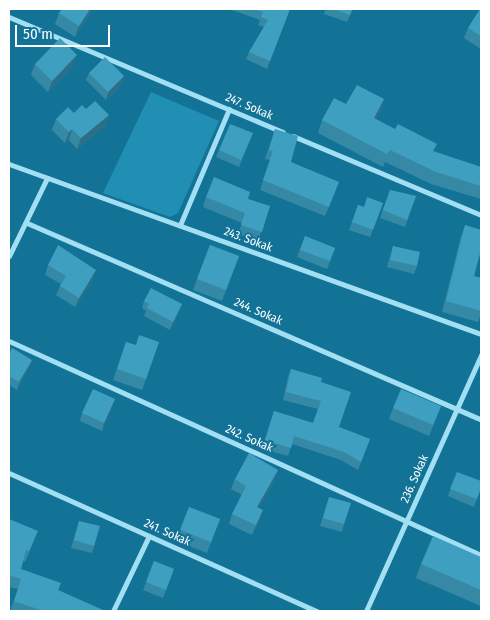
<!DOCTYPE html>
<html>
<head>
<meta charset="utf-8">
<style>
  body { margin:0 }
  #map { position:relative; width:490px; height:620px; overflow:hidden; background:#127397; font-family:"Fira Sans Condensed",sans-serif }
  div>[style] { position:absolute }
  .green>* { inset:0; background:#218eb4 }
  .minor>* { height:5px; margin:-2.5px; padding:0 2.5px; transform-origin:2.5px; border-radius:2.5px; background:#a3dff3 }
  .wall>* { inset:0; background:#3689a5 }
  .shaded-wall>* { inset:0; background:#2c6f86 }
  .building>* { inset:0; background:#3f9fc0 }
  span { translate:-50% -50%; white-space:nowrap; text-align:center; line-height:1.15; -webkit-text-stroke:4px #127397; paint-order:stroke }
  .street-label { font-size:12px; color:#fff }
  .frame { position:absolute; inset:0; border:10px solid #fff; pointer-events:none }
  .scale { position:absolute; left:15px; top:25px; width:95px; height:22px; box-sizing:border-box; border:2px solid #fff; border-top:0; padding-left:6px; font-size:15px; line-height:18px; white-space:nowrap; color:#fff; -webkit-text-stroke:4px #127397; paint-order:stroke }
</style>
</head>
<body>
<div id="map">
  <div class="green">
    <div style="clip-path:polygon(151px 92px,219px 121px,178px 213px,170px 217px,103px 193px)"></div>
  </div>
  <div class="minor">
    <div style="left:9px;top:17px;width:297px;rotate:22.8deg"></div>
    <div style="left:293px;top:136px;width:204px;rotate:22.8deg"></div>
    <div style="left:9px;top:164px;width:502px;rotate:19.81deg"></div>
    <div style="left:27px;top:223px;width:495px;rotate:23.4deg"></div>
    <div style="left:180px;top:225px;width:126px;rotate:-67.1deg"></div>
    <div style="left:9px;top:256px;width:87px;rotate:-64deg"></div>
    <div style="left:9px;top:341px;width:518px;rotate:24.39deg"></div>
    <div style="left:9px;top:473px;width:337px;rotate:24.2deg"></div>
    <div style="left:113px;top:611px;width:83px;rotate:-64.4deg"></div>
    <div style="left:366px;top:611px;width:281px;rotate:-65.8deg"></div>
  </div>
  <div class="wall">
    <div style="clip-path:polygon(62px 9px,93px 9px,75px 37px,55px 24px,59px 13px)"></div>
    <div style="clip-path:polygon(232px 9px,290px 9px,267px 69px,246px 59px,249px 52px,264px 27px,258px 25px,260px 20px,232px 10px)"></div>
    <div style="clip-path:polygon(326px 9px,353px 9px,347px 22px,324px 14px)"></div>
    <div style="clip-path:polygon(481px 9px,481px 49px,464px 38px,468px 28px)"></div>
    <div style="clip-path:polygon(35px 64px,73px 66px,48px 92px,31px 75px)"></div>
    <div style="clip-path:polygon(89px 73px,124px 76px,122px 84px,106px 100px,86px 80px)"></div>
    <div style="clip-path:polygon(384px 99px,380px 112px,375px 119px,434px 152px,481px 167px,481px 199px,431px 184px,385px 162px,383px 167px,318px 133px,322px 120px,346px 104px)"></div>
    <div style="clip-path:polygon(86px 109px,109px 115px,105px 126px,77px 149px,69px 140px,65px 143px,52px 130px,56px 119px)"></div>
    <div style="clip-path:polygon(275px 129px,291px 162px,335px 191px,325px 216px,260px 190px,270px 160px,265px 159px)"></div>
    <div style="clip-path:polygon(253px 133px,239px 167px,216px 157px,219px 150px)"></div>
    <div style="clip-path:polygon(390px 190px,416px 196px,405px 227px,380px 218px)"></div>
    <div style="clip-path:polygon(206px 197px,248px 199px,270px 206px,258px 241px,238px 234px,242px 223px,203px 207px)"></div>
    <div style="clip-path:polygon(383px 203px,370px 237px,349px 230px,358px 205px,364px 207px)"></div>
    <div style="clip-path:polygon(465px 225px,481px 230px,481px 257px,479px 256px,474px 276px,481px 278px,481px 313px,478px 322px,442px 312px,461px 236px)"></div>
    <div style="clip-path:polygon(305px 236px,335px 248px,327px 269px,297px 257px)"></div>
    <div style="clip-path:polygon(210px 245px,239px 256px,222px 301px,193px 290px)"></div>
    <div style="clip-path:polygon(393px 246px,417px 266px,414px 274px,387px 267px)"></div>
    <div style="clip-path:polygon(48px 265px,93px 280px,75px 307px,56px 295px,61px 284px,45px 275px)"></div>
    <div style="clip-path:polygon(144px 301px,182px 304px,179px 312px,170px 330px,144px 316px,146px 311px,142px 308px)"></div>
    <div style="clip-path:polygon(126px 342px,135px 345px,159px 342px,142px 390px,113px 380px)"></div>
    <div style="clip-path:polygon(9px 354px,32px 360px,29px 367px,17px 390px,9px 385px)"></div>
    <div style="clip-path:polygon(291px 369px,321px 382px,339px 427px,370px 439px,358px 470px,341px 460px,292px 444px,288px 456px,262px 449px,274px 411px,313px 423px,318px 409px,283px 400px,288px 377px)"></div>
    <div style="clip-path:polygon(115px 399px,102px 431px,80px 421px,82px 413px)"></div>
    <div style="clip-path:polygon(441px 406px,429px 436px,389px 419px,393px 408px)"></div>
    <div style="clip-path:polygon(457px 472px,481px 488px,474px 507px,448px 496px)"></div>
    <div style="clip-path:polygon(235px 479px,275px 480px,259px 508px,260px 520px,252px 535px,229px 524px,232px 514px,242px 495px,231px 489px)"></div>
    <div style="clip-path:polygon(329px 497px,344px 524px,342px 532px,320px 526px)"></div>
    <div style="clip-path:polygon(189px 507px,220px 519px,207px 553px,176px 541px)"></div>
    <div style="clip-path:polygon(9px 519px,34px 541px,25px 562px,23px 561px,21px 569px,58px 590px,103px 611px,10px 611px,18px 589px,9px 587px)"></div>
    <div style="clip-path:polygon(79px 521px,94px 546px,92px 553px,71px 548px)"></div>
    <div style="clip-path:polygon(481px 557px,481px 606px,416px 578px,421px 564px)"></div>
    <div style="clip-path:polygon(154px 561px,174px 569px,163px 598px,143px 590px)"></div>
  </div>
  <div class="shaded-wall">
    <div style="clip-path:polygon(90px 9px,93px 9px,75px 37px,79px 26px)"></div>
    <div style="clip-path:polygon(77px 55px,73px 66px,48px 92px,52px 81px)"></div>
    <div style="clip-path:polygon(124px 76px,122px 84px,106px 100px,108px 92px)"></div>
    <div style="clip-path:polygon(384px 99px,380px 112px,369px 131px,374px 118px)"></div>
    <div style="clip-path:polygon(109px 115px,105px 126px,77px 149px,81px 138px)"></div>
    <div style="clip-path:polygon(72px 129px,69px 140px,65px 143px,69px 132px)"></div>
    <div style="clip-path:polygon(96px 270px,93px 280px,75px 307px,79px 298px)"></div>
    <div style="clip-path:polygon(182px 304px,179px 312px,170px 330px,173px 322px)"></div>
    <div style="clip-path:polygon(32px 360px,29px 367px,17px 390px,19px 382px)"></div>
    <div style="clip-path:polygon(115px 399px,113px 407px,102px 431px,104px 423px)"></div>
    <div style="clip-path:polygon(278px 470px,275px 480px,254px 517px,257px 507px)"></div>
    <div style="clip-path:polygon(263px 510px,260px 520px,252px 535px,256px 525px)"></div>
  </div>
  <div class="building">
    <div style="clip-path:polygon(62px 9px,90px 9px,79px 26px,59px 13px)"></div>
    <div style="clip-path:polygon(253px 9px,290px 9px,270px 61px,249px 52px,268px 20px,261px 17px,263px 12px)"></div>
    <div style="clip-path:polygon(334px 9px,352px 9px,350px 15px)"></div>
    <div style="clip-path:polygon(480px 9px,481px 9px,481px 36px,468px 28px)"></div>
    <div style="clip-path:polygon(60px 38px,77px 55px,52px 81px,35px 64px)"></div>
    <div style="clip-path:polygon(105px 57px,124px 76px,108px 92px,89px 73px)"></div>
    <div style="clip-path:polygon(357px 85px,384px 99px,374px 118px,395px 129px,398px 124px,437px 144px,433px 151px,481px 167px,481px 186px,436px 172px,390px 150px,387px 154px,322px 120px,334px 98px,346px 104px)"></div>
    <div style="clip-path:polygon(95px 101px,109px 115px,81px 138px,72px 129px,69px 132px,56px 119px,68px 107px,74px 113px,82px 105px,86px 109px)"></div>
    <div style="clip-path:polygon(230px 124px,253px 133px,241px 160px,219px 150px)"></div>
    <div style="clip-path:polygon(275px 129px,298px 136px,291px 162px,339px 182px,329px 207px,263px 180px,273px 151px,269px 150px)"></div>
    <div style="clip-path:polygon(214px 177px,250px 192px,248px 199px,270px 206px,262px 232px,241px 225px,245px 213px,206px 197px)"></div>
    <div style="clip-path:polygon(390px 190px,416px 196px,407px 220px,383px 210px)"></div>
    <div style="clip-path:polygon(367px 197px,383px 203px,373px 230px,352px 222px,358px 205px,364px 207px)"></div>
    <div style="clip-path:polygon(465px 225px,481px 230px,481px 249px,474px 276px,481px 278px,481px 311px,446px 301px)"></div>
    <div style="clip-path:polygon(305px 236px,335px 248px,330px 261px,300px 250px)"></div>
    <div style="clip-path:polygon(58px 245px,96px 270px,79px 298px,60px 286px,66px 276px,48px 265px)"></div>
    <div style="clip-path:polygon(210px 245px,239px 256px,226px 290px,197px 279px)"></div>
    <div style="clip-path:polygon(393px 246px,420px 252px,417px 266px,390px 260px)"></div>
    <div style="clip-path:polygon(151px 288px,182px 304px,173px 322px,147px 308px,149px 304px,144px 301px)"></div>
    <div style="clip-path:polygon(139px 335px,159px 342px,146px 379px,117px 369px,126px 342px,136px 345px)"></div>
    <div style="clip-path:polygon(12px 348px,32px 360px,19px 382px,9px 376px,9px 354px)"></div>
    <div style="clip-path:polygon(291px 369px,322px 378px,321px 382px,351px 392px,339px 427px,370px 439px,361px 462px,344px 452px,294px 436px,291px 448px,265px 440px,274px 411px,313px 423px,321px 401px,286px 392px)"></div>
    <div style="clip-path:polygon(93px 389px,115px 399px,104px 423px,82px 413px)"></div>
    <div style="clip-path:polygon(401px 389px,441px 406px,433px 425px,393px 408px)"></div>
    <div style="clip-path:polygon(249px 453px,278px 470px,257px 507px,263px 510px,256px 525px,232px 514px,246px 486px,235px 479px)"></div>
    <div style="clip-path:polygon(457px 472px,481px 481px,481px 487px,477px 499px,450px 489px)"></div>
    <div style="clip-path:polygon(329px 497px,351px 503px,344px 524px,323px 518px)"></div>
    <div style="clip-path:polygon(189px 507px,220px 519px,211px 542px,180px 530px)"></div>
    <div style="clip-path:polygon(9px 519px,38px 531px,29px 551px,26px 550px,21px 569px,61px 583px,58px 590px,103px 610px,103px 611px,44px 611px,14px 601px,21px 579px,9px 575px)"></div>
    <div style="clip-path:polygon(79px 521px,100px 526px,94px 546px,74px 540px)"></div>
    <div style="clip-path:polygon(433px 536px,481px 557px,481px 590px,421px 564px)"></div>
    <div style="clip-path:polygon(154px 561px,174px 569px,166px 590px,146px 582px)"></div>
  </div>
  <div class="street-label">
    <span style="left:249px;top:107px;rotate:23deg">247. Sokak</span>
    <span style="left:248px;top:240px;rotate:20deg">243. Sokak</span>
    <span style="left:258px;top:312px;rotate:23deg">244. Sokak</span>
    <span style="left:249px;top:439px;rotate:24deg">242. Sokak</span>
    <span style="left:415px;top:479px;rotate:-66deg">236. Sokak</span>
    <span style="left:167px;top:533px;rotate:24deg">241. Sokak</span>
  </div>
  <div class="frame"></div>
  <div class="scale">50 m</div>
</div>
</body>
</html>
